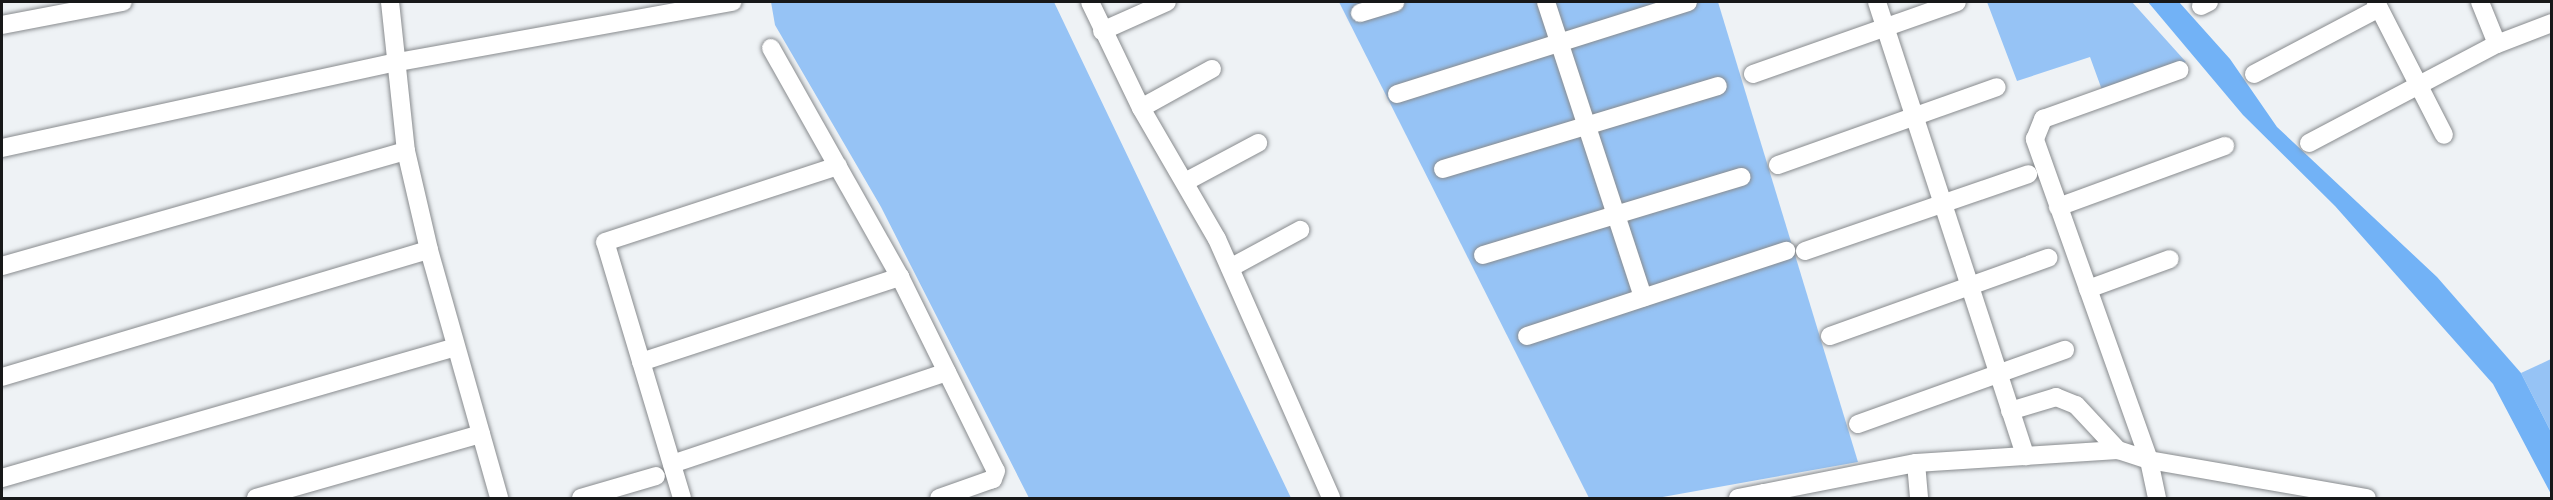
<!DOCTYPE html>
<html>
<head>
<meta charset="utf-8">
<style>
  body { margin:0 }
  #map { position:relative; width:2553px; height:500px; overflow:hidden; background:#eef2f5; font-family:Jost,sans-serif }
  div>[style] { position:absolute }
  .green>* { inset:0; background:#96c3f5 }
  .water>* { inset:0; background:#72b2f6 }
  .roads { filter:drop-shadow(0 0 2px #888b8e) drop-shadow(0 0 2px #888b8e) }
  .minor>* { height:18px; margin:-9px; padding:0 9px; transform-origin:9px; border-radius:9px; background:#fff }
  span { translate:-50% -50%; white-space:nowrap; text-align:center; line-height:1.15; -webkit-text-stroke:4.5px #fff; paint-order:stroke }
  .frame { position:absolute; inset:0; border:3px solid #171819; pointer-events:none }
</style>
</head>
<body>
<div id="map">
  <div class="green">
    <div style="clip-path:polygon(771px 2px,1054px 2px,1291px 498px,1029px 498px,881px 207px,775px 25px)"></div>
    <div style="clip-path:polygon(1339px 2px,1718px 2px,1858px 462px,1657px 498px,1589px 498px)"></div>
    <div style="clip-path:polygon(1987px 2px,2132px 2px,2186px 62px,2102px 90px,2090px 57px,2017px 81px)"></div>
    <div style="clip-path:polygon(2551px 359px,2551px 432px,2521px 373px)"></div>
  </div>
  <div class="water">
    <div style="clip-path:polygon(2148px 2px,2179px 2px,2230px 59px,2277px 127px,2437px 277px,2521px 373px,2551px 432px,2551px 494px,2493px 384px,2335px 206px,2243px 115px)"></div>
  </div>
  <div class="roads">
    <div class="minor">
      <div style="left:390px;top:2px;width:150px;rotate:83.9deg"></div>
      <div style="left:406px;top:151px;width:102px;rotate:76.9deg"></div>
      <div style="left:429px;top:250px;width:258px;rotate:74.2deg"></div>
      <div style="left:1090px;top:2px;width:118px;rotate:64.3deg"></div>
      <div style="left:1141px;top:108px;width:151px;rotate:59.9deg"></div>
      <div style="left:1217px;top:239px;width:283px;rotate:66.2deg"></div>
      <div style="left:1546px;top:2px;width:311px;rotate:71.8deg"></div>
      <div style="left:1877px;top:2px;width:478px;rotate:71.9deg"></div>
      <div style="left:2376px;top:2px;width:149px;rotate:62.9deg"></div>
      <div style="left:2480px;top:2px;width:45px;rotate:68deg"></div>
      <div style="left:2201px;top:6px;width:9px;rotate:-27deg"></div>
      <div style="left:1360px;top:13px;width:37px;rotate:-17deg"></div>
      <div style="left:2px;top:25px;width:123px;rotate:-10.8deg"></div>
      <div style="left:1102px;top:31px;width:71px;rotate:-24deg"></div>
      <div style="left:771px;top:48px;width:263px;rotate:60.6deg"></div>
      <div style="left:900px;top:277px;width:216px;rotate:63.7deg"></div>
      <div style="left:996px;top:471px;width:9px;rotate:111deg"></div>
      <div style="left:993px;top:479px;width:57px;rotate:160.6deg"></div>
      <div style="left:1753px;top:74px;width:216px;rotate:-19.4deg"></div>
      <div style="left:2254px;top:74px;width:141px;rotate:-27.8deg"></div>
      <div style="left:1397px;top:94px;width:305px;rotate:-17.5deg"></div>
      <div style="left:1141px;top:108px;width:81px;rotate:-28.8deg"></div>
      <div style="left:2309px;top:143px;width:212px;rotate:-27.8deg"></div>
      <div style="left:2497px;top:44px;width:59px;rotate:-20.9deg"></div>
      <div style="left:2px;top:148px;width:405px;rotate:-12.3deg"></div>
      <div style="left:398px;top:62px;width:340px;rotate:-10.2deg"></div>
      <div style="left:1778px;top:165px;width:232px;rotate:-19.6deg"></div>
      <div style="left:1443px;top:169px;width:287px;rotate:-16.8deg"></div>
      <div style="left:1185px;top:182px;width:83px;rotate:-28.1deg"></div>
      <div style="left:2058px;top:207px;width:178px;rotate:-20.1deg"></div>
      <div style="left:1805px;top:251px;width:236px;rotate:-19deg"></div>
      <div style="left:1483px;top:255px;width:270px;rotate:-16.8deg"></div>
      <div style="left:2px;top:266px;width:420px;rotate:-15.9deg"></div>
      <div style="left:1230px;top:268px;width:80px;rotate:-28.5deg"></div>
      <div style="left:2088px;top:289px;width:87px;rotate:-20.1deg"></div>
      <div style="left:1527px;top:336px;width:273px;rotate:-18.2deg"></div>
      <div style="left:1830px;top:336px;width:232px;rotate:-19.7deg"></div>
      <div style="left:641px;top:362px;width:273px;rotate:-18.2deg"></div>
      <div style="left:2px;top:377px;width:445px;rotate:-16.6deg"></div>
      <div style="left:2010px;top:411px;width:48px;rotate:-16.9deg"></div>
      <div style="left:2056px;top:397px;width:22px;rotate:22deg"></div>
      <div style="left:2076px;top:405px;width:62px;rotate:47deg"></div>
      <div style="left:1858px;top:424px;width:220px;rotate:-19.7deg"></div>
      <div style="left:1916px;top:463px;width:35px;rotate:85deg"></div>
      <div style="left:672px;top:464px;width:290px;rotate:-18.5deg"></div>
      <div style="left:2px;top:478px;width:472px;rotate:-16.1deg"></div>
      <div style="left:1764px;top:493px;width:155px;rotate:-11.2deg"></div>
      <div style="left:1916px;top:463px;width:202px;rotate:-3.7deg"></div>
      <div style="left:2118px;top:450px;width:33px;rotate:18deg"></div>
      <div style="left:2149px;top:460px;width:221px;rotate:9.9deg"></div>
      <div style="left:256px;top:498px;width:234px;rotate:-15.9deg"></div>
      <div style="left:581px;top:498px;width:78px;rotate:-16.3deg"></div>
      <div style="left:682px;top:498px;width:267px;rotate:-106.7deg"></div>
      <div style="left:605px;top:242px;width:245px;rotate:-18.1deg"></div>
      <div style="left:1738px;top:498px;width:26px;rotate:-11deg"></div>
      <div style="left:1764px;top:493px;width:5px;rotate:79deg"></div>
      <div style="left:2157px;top:498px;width:39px;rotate:-102deg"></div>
      <div style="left:2149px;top:460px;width:341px;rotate:-109.6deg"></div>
      <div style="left:2035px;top:139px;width:22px;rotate:-68deg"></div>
      <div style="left:2043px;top:119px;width:145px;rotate:-19.7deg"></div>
    </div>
  </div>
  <div class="frame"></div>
</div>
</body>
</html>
